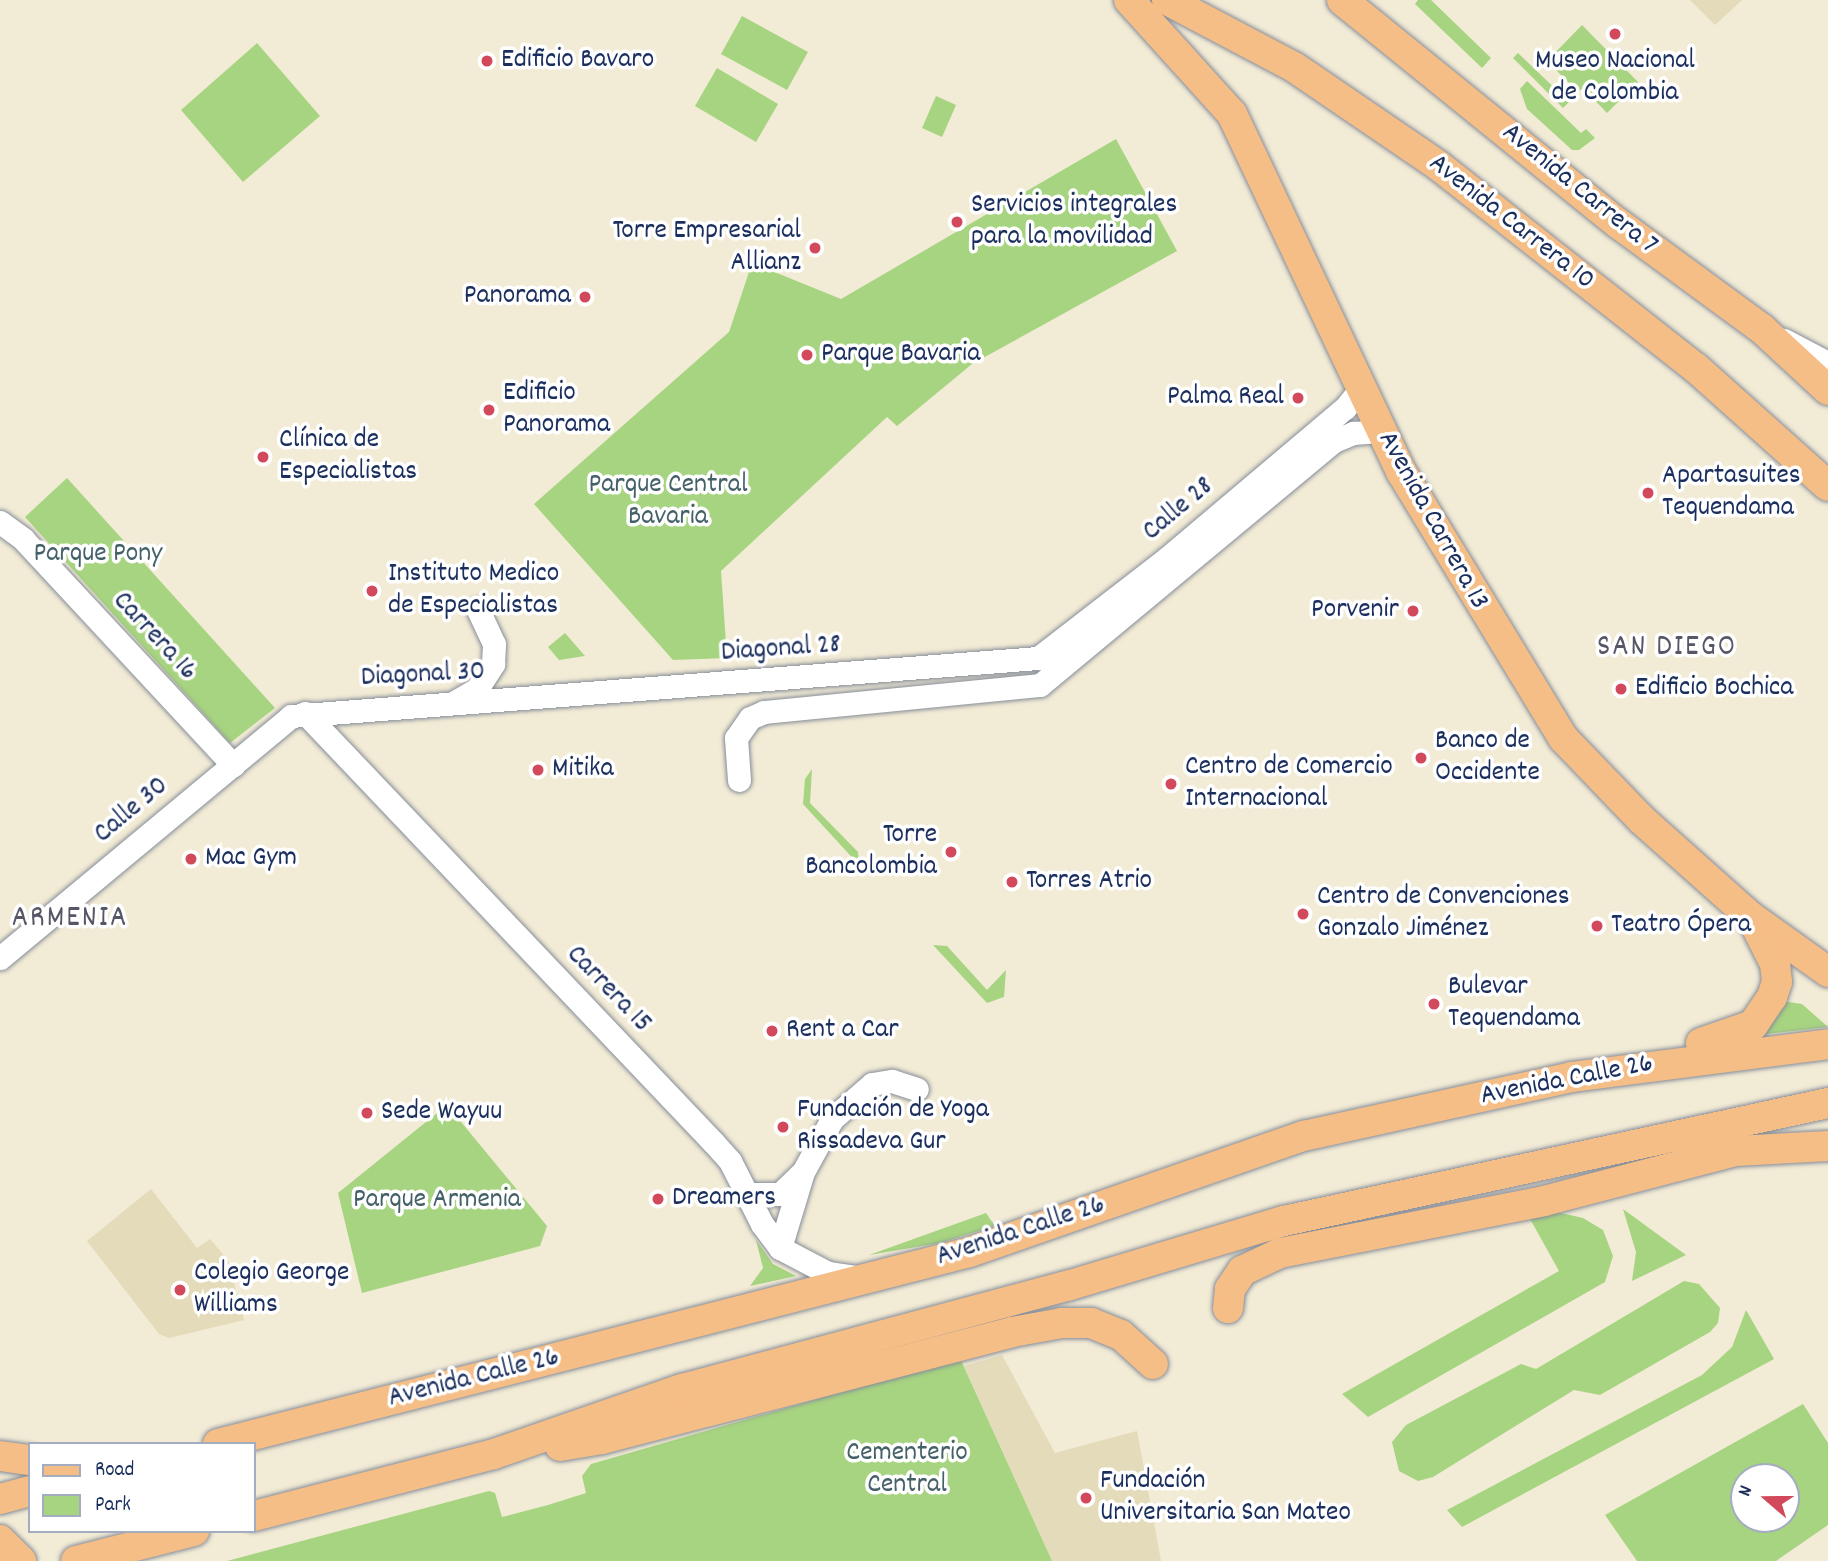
<!DOCTYPE html>
<html>
<head>
<meta charset="utf-8">
<style>
  body { margin:0 }
  #map { position:relative; width:1828px; height:1561px; overflow:hidden; background:#f2ebd5; font-family:Dekko,sans-serif }
  div>[style] { position:absolute }
  .built>* { inset:0; background:#e3dbba }
  .green>* { inset:0; background:#a7d480 }
  .roads { filter:drop-shadow(0 0 2px #868d9a) drop-shadow(0 0 2px #868d9a) }
  .minor>* { height:23px; margin:-11.5px; padding:0 11.5px; transform-origin:11.5px; border-radius:11.5px; background:#fff }
  .major>* { height:30px; margin:-15px; padding:0 15px; transform-origin:15px; border-radius:15px; background:#f6be87 }
  .dots>* { width:19px; height:19px; translate:-50% -50%; box-sizing:border-box; border:4px solid #fff; border-radius:50% }
  span { translate:-50% -50%; white-space:nowrap; text-align:center; line-height:1.15; -webkit-text-stroke:7px #fff; paint-order:stroke }
  .poi-label { font-size:28px; color:#1b2f5e }
  .left { translate:0 -50%; text-align:left }
  .right { translate:-100% -50%; text-align:right }
  .street-label { font-size:28px; color:#1b2f5e }
  .park-label { font-size:28px; color:#456168 }
  .neighbourhood-label { font-size:30px; color:#565666; letter-spacing:2px }
  .legend { position:absolute; left:28px; top:1442px; width:228px; height:91px; box-sizing:border-box; background:#fff; border:2px solid #a4acbf; margin:0; padding:9px 12px; list-style:none; font-size:21px; color:#1b2f5e }
  .legend li { display:flex; align-items:center; gap:14px; height:35px }
  .legend b { width:35px; border:2px solid #a4acbf }
  .north { position:absolute; left:1730px; top:1463px; width:70px; height:70px; box-sizing:border-box; background:#fff; border:2px solid #a4acbf; border-radius:50%; rotate:290deg; font-size:19px; font-weight:700; line-height:28px; text-align:center; color:#1b2f5e }
  .north::after { content:''; display:block; margin:auto; width:24px; height:32px; background:#d1495b; clip-path:polygon(50% 0,100% 100%,50% 72%,0 100%) }
</style>
</head>
<body>
<div id="map">
  <div class="built">
    <div style="clip-path:polygon(1690px 0,1742px 0,1715px 25px)"></div>
    <div style="clip-path:polygon(151px 1189px,197px 1248px,210px 1239px,228px 1260px,244px 1320px,169px 1338px,159px 1334px,87px 1241px)"></div>
    <div style="clip-path:polygon(1002px 1355px,1055px 1453px,1137px 1431px,1161px 1561px,1052px 1561px,964px 1366px)"></div>
  </div>
  <div class="green">
    <div style="clip-path:polygon(1418px 0,1431px 0,1491px 58px,1482px 68px,1415px 4px)"></div>
    <div style="clip-path:polygon(742px 16px,808px 52px,787px 90px,721px 54px)"></div>
    <div style="clip-path:polygon(1582px 25px,1638px 82px,1607px 113px,1583px 88px,1578px 92px,1547px 61px)"></div>
    <div style="clip-path:polygon(257px 43px,320px 116px,243px 182px,181px 110px)"></div>
    <div style="clip-path:polygon(1518px 53px,1569px 102px,1563px 108px,1513px 58px)"></div>
    <div style="clip-path:polygon(717px 68px,778px 104px,756px 142px,695px 106px)"></div>
    <div style="clip-path:polygon(1527px 81px,1581px 133px,1586px 129px,1595px 138px,1579px 150px,1572px 150px,1527px 109px,1520px 89px)"></div>
    <div style="clip-path:polygon(936px 96px,956px 105px,942px 137px,922px 128px)"></div>
    <div style="clip-path:polygon(1116px 139px,1177px 251px,972px 364px,897px 426px,887px 417px,721px 571px,727px 658px,673px 660px,534px 504px,729px 332px,752px 263px,841px 299px)"></div>
    <div style="clip-path:polygon(67px 478px,275px 708px,230px 743px,25px 517px)"></div>
    <div style="clip-path:polygon(565px 633px,585px 656px,559px 660px,548px 647px)"></div>
    <div style="clip-path:polygon(812px 769px,810px 803px,858px 852px,859px 865px,803px 804px,805px 779px)"></div>
    <div style="clip-path:polygon(933px 945px,947px 946px,987px 990px,1006px 970px,1004px 997px,987px 1003px)"></div>
    <div style="clip-path:polygon(1782px 1001px,1802px 1004px,1828px 1027px,1758px 1035px)"></div>
    <div style="clip-path:polygon(447px 1105px,547px 1226px,540px 1246px,362px 1293px,338px 1193px)"></div>
    <div style="clip-path:polygon(1623px 1209px,1686px 1255px,1632px 1281px,1636px 1252px)"></div>
    <div style="clip-path:polygon(986px 1213px,995px 1226px,940px 1243px,869px 1255px)"></div>
    <div style="clip-path:polygon(1561px 1213px,1583px 1218px,1603px 1230px,1613px 1256px,1605px 1282px,1368px 1417px,1342px 1394px,1559px 1271px,1529px 1217px)"></div>
    <div style="clip-path:polygon(756px 1240px,773px 1264px,796px 1276px,750px 1286px,763px 1268px)"></div>
    <div style="clip-path:polygon(1684px 1281px,1699px 1284px,1720px 1308px,1718px 1323px,1710px 1332px,1600px 1395px,1574px 1390px,1433px 1477px,1418px 1481px,1399px 1471px,1392px 1442px,1406px 1425px,1521px 1364px,1536px 1369px)"></div>
    <div style="clip-path:polygon(1746px 1310px,1774px 1359px,1462px 1527px,1447px 1510px,1702px 1375px,1732px 1347px)"></div>
    <div style="clip-path:polygon(960px 1358px,1052px 1561px,227px 1561px,489px 1491px,495px 1493px,502px 1517px,548px 1505px,586px 1493px,582px 1476px,591px 1464px)"></div>
    <div style="clip-path:polygon(evenodd,1803px 1404px,1828px 1443px,1828px 1525px,1776px 1561px,1637px 1561px,1605px 1515px,1803px 1404px,1744px 1477px,1786px 1477px,1786px 1519px,1744px 1519px,1744px 1477px)"></div>
  </div>
  <div class="roads">
    <div class="minor">
      <div style="left:1784px;top:340px;width:50px;rotate:27.6deg"></div>
      <div style="left:0;top:522px;width:29px;rotate:36deg"></div>
      <div style="left:23px;top:539px;width:309px;rotate:47.1deg"></div>
      <div style="left:453px;top:703px;width:28px;rotate:-30deg"></div>
      <div style="left:477px;top:689px;width:30px;rotate:-57deg"></div>
      <div style="left:493px;top:664px;width:20px;rotate:-87deg"></div>
      <div style="left:494px;top:644px;width:38px;rotate:-115deg"></div>
      <div style="left:305px;top:713px;width:592px;rotate:46.44deg"></div>
      <div style="left:713px;top:1142px;width:25px;rotate:48deg"></div>
      <div style="left:730px;top:1161px;width:71px;rotate:63.1deg"></div>
      <div style="left:762px;top:1224px;width:30px;rotate:53deg"></div>
      <div style="left:780px;top:1248px;width:54px;rotate:27.5deg"></div>
      <div style="left:828px;top:1273px;width:29px;rotate:8deg"></div>
      <div style="left:739px;top:780px;width:42px;rotate:-94.1deg"></div>
      <div style="left:736px;top:738px;width:24px;rotate:-55deg"></div>
      <div style="left:750px;top:718px;width:15px;rotate:-23deg"></div>
      <div style="left:764px;top:712px;width:277px;rotate:-5.6deg"></div>
      <div style="left:1040px;top:685px;width:382px;rotate:-39.7deg"></div>
      <div style="left:1334px;top:441px;width:21px;rotate:-23deg"></div>
      <div style="left:1353px;top:433px;width:27px;rotate:-4deg"></div>
      <div style="left:0;top:958px;width:378px;rotate:-39.7deg"></div>
      <div style="left:291px;top:716px;width:749px;rotate:-4.44deg"></div>
      <div style="left:1038px;top:658px;width:162px;rotate:-37.7deg"></div>
      <div style="left:1166px;top:559px;width:234px;rotate:-40.2deg"></div>
      <div style="left:1345px;top:408px;width:26px;rotate:-51deg"></div>
      <div style="left:748px;top:1194px;width:32px"></div>
      <div style="left:780px;top:1194px;width:29px;rotate:-44deg"></div>
      <div style="left:780px;top:1248px;width:79px;rotate:-73.2deg"></div>
      <div style="left:803px;top:1172px;width:60px;rotate:-61.3deg"></div>
      <div style="left:832px;top:1119px;width:53px;rotate:-41.2deg"></div>
      <div style="left:872px;top:1084px;width:20px;rotate:-9deg"></div>
      <div style="left:892px;top:1081px;width:26px;rotate:18deg"></div>
    </div>
    <div class="major">
      <div style="left:1129px;top:0;width:154px;rotate:47.9deg"></div>
      <div style="left:1232px;top:114px;width:397px;rotate:64.7deg"></div>
      <div style="left:1402px;top:473px;width:311px;rotate:58.7deg"></div>
      <div style="left:1564px;top:739px;width:112px;rotate:46.1deg"></div>
      <div style="left:1642px;top:820px;width:146px;rotate:41.7deg"></div>
      <div style="left:1751px;top:917px;width:95px;rotate:35.5deg"></div>
      <div style="left:1167px;top:0;width:144px;rotate:27.8deg"></div>
      <div style="left:1294px;top:67px;width:176px;rotate:34.3deg"></div>
      <div style="left:1439px;top:166px;width:327px;rotate:38.2deg"></div>
      <div style="left:1696px;top:368px;width:177px;rotate:41.8deg"></div>
      <div style="left:1342px;top:0;width:356px;rotate:39deg"></div>
      <div style="left:1619px;top:224px;width:177px;rotate:36.3deg"></div>
      <div style="left:1762px;top:329px;width:90px;rotate:42.7deg"></div>
      <div style="left:1701px;top:1043px;width:55px;rotate:-19.1deg"></div>
      <div style="left:1753px;top:1025px;width:34px;rotate:-56deg"></div>
      <div style="left:1772px;top:997px;width:16px;rotate:-72deg"></div>
      <div style="left:1777px;top:982px;width:18px;rotate:-96deg"></div>
      <div style="left:1775px;top:964px;width:47px;rotate:-116.6deg"></div>
      <div style="left:1228px;top:1308px;width:19px;rotate:-84deg"></div>
      <div style="left:1230px;top:1289px;width:22px;rotate:-56deg"></div>
      <div style="left:1242px;top:1271px;width:42px;rotate:-25.3deg"></div>
      <div style="left:1280px;top:1253px;width:269px;rotate:-11.1deg"></div>
      <div style="left:1544px;top:1201px;width:198px;rotate:-14.6deg"></div>
      <div style="left:1736px;top:1151px;width:92px;rotate:-3.1deg"></div>
      <div style="left:218px;top:1444px;width:776px;rotate:-14.32deg"></div>
      <div style="left:970px;top:1252px;width:354px;rotate:-19.2deg"></div>
      <div style="left:1304px;top:1136px;width:274px;rotate:-12.4deg"></div>
      <div style="left:1572px;top:1077px;width:258px;rotate:-7.3deg"></div>
      <div style="left:560px;top:1446px;width:43px;rotate:-9.5deg"></div>
      <div style="left:602px;top:1439px;width:424px;rotate:-14.6deg"></div>
      <div style="left:1012px;top:1332px;width:51px;rotate:-10.2deg"></div>
      <div style="left:1062px;top:1323px;width:29px"></div>
      <div style="left:1091px;top:1323px;width:32px;rotate:22deg"></div>
      <div style="left:1121px;top:1335px;width:43px;rotate:42.2deg"></div>
      <div style="left:0;top:1456px;width:30px;rotate:8deg"></div>
      <div style="left:0;top:1499px;width:31px;rotate:-15deg"></div>
      <div style="left:254px;top:1516px;width:248px;rotate:-14.5deg"></div>
      <div style="left:494px;top:1454px;width:199px;rotate:-19.1deg"></div>
      <div style="left:682px;top:1389px;width:399px;rotate:-15deg"></div>
      <div style="left:1067px;top:1286px;width:227px;rotate:-16.7deg"></div>
      <div style="left:1284px;top:1221px;width:557px;rotate:-12.24deg"></div>
      <div style="left:0;top:1540px;width:30px;rotate:45deg"></div>
      <div style="left:76px;top:1561px;width:122px;rotate:-14.3deg"></div>
    </div>
  </div>
  <div class="dots">
    <div style="left:1615px;top:34px;background:#d1495b"></div>
    <div style="left:487px;top:61px;background:#d1495b"></div>
    <div style="left:957px;top:222px;background:#d1495b"></div>
    <div style="left:815px;top:248px;background:#d1495b"></div>
    <div style="left:585px;top:297px;background:#d1495b"></div>
    <div style="left:807px;top:355px;background:#d1495b"></div>
    <div style="left:1298px;top:398px;background:#d1495b"></div>
    <div style="left:489px;top:410px;background:#d1495b"></div>
    <div style="left:263px;top:457px;background:#d1495b"></div>
    <div style="left:1648px;top:493px;background:#d1495b"></div>
    <div style="left:372px;top:591px;background:#d1495b"></div>
    <div style="left:1413px;top:611px;background:#d1495b"></div>
    <div style="left:1621px;top:689px;background:#d1495b"></div>
    <div style="left:1421px;top:758px;background:#d1495b"></div>
    <div style="left:538px;top:770px;background:#d1495b"></div>
    <div style="left:1171px;top:784px;background:#d1495b"></div>
    <div style="left:951px;top:852px;background:#d1495b"></div>
    <div style="left:191px;top:859px;background:#d1495b"></div>
    <div style="left:1012px;top:882px;background:#d1495b"></div>
    <div style="left:1303px;top:914px;background:#d1495b"></div>
    <div style="left:1597px;top:926px;background:#d1495b"></div>
    <div style="left:1434px;top:1004px;background:#d1495b"></div>
    <div style="left:772px;top:1031px;background:#d1495b"></div>
    <div style="left:367px;top:1113px;background:#d1495b"></div>
    <div style="left:783px;top:1127px;background:#d1495b"></div>
    <div style="left:658px;top:1199px;background:#d1495b"></div>
    <div style="left:180px;top:1290px;background:#d1495b"></div>
    <div style="left:1086px;top:1498px;background:#d1495b"></div>
  </div>
  <div class="poi-label">
    <span class="left" style="left:501px;top:61px">Edificio Bavaro</span>
    <span style="left:1615px;top:78px">Museo Nacional<br>de Colombia</span>
    <span class="left" style="left:971px;top:222px">Servicios integrales<br>para la movilidad</span>
    <span class="right" style="left:801px;top:248px">Torre Empresarial<br>Allianz</span>
    <span class="right" style="left:571px;top:297px">Panorama</span>
    <span class="left" style="left:821px;top:355px">Parque Bavaria</span>
    <span class="left" style="left:503px;top:410px">Edificio<br>Panorama</span>
    <span class="right" style="left:1284px;top:398px">Palma Real</span>
    <span class="left" style="left:279px;top:457px">Clínica de<br>Especialistas</span>
    <span class="left" style="left:1662px;top:493px">Apartasuites<br>Tequendama</span>
    <span class="left" style="left:388px;top:591px">Instituto Medico<br>de Especialistas</span>
    <span class="right" style="left:1399px;top:611px">Porvenir</span>
    <span class="left" style="left:1635px;top:689px">Edificio Bochica</span>
    <span class="left" style="left:1435px;top:758px">Banco de<br>Occidente</span>
    <span class="left" style="left:1185px;top:784px">Centro de Comercio<br>Internacional</span>
    <span class="left" style="left:552px;top:770px">Mitika</span>
    <span class="right" style="left:937px;top:852px">Torre<br>Bancolombia</span>
    <span class="left" style="left:205px;top:859px">Mac Gym</span>
    <span class="left" style="left:1026px;top:882px">Torres Atrio</span>
    <span class="left" style="left:1317px;top:914px">Centro de Convenciones<br>Gonzalo Jiménez</span>
    <span class="left" style="left:1611px;top:926px">Teatro Ópera</span>
    <span class="left" style="left:1448px;top:1004px">Bulevar<br>Tequendama</span>
    <span class="left" style="left:786px;top:1031px">Rent a Car</span>
    <span class="left" style="left:797px;top:1127px">Fundación de Yoga<br>Rissadeva Gur</span>
    <span class="left" style="left:381px;top:1113px">Sede Wayuu</span>
    <span class="left" style="left:672px;top:1199px">Dreamers</span>
    <span class="left" style="left:194px;top:1290px">Colegio George<br>Williams</span>
    <span class="left" style="left:1100px;top:1498px">Fundación<br>Universitaria San Mateo</span>
  </div>
  <div class="street-label">
    <span style="left:1579px;top:190px;rotate:39deg">Avenida Carrera 7</span>
    <span style="left:1511px;top:223px;rotate:38deg">Avenida Carrera 10</span>
    <span style="left:1179px;top:510px;rotate:-40deg">Calle 28</span>
    <span style="left:1432px;top:521px;rotate:61deg">Avenida Carrera 13</span>
    <span style="left:154px;top:637px;rotate:47deg">Carrera 16</span>
    <span style="left:781px;top:650px;rotate:-4deg">Diagonal 28</span>
    <span style="left:423px;top:676px;rotate:-3deg">Diagonal 30</span>
    <span style="left:132px;top:811px;rotate:-40deg">Calle 30</span>
    <span style="left:608px;top:990px;rotate:46deg">Carrera 15</span>
    <span style="left:1567px;top:1081px;rotate:-11deg">Avenida Calle 26</span>
    <span style="left:1021px;top:1232px;rotate:-18deg">Avenida Calle 26</span>
    <span style="left:474px;top:1379px;rotate:-14deg">Avenida Calle 26</span>
  </div>
  <div class="park-label">
    <span style="left:668px;top:502px">Parque Central<br>Bavaria</span>
    <span style="left:98px;top:555px">Parque Pony</span>
    <span style="left:437px;top:1201px">Parque Armenia</span>
    <span style="left:907px;top:1470px">Cementerio<br>Central</span>
  </div>
  <div class="neighbourhood-label">
    <span style="left:1667px;top:649px">SAN DIEGO</span>
    <span style="left:70px;top:920px">ARMENIA</span>
  </div>
  <ul class="legend">
  <li><b style="height:9px;background:#f6be87"></b>Road</li>
  <li><b style="height:19px;background:#a7d480"></b>Park</li>
  </ul>
  <div class="north">N</div>
</div>
</body>
</html>
